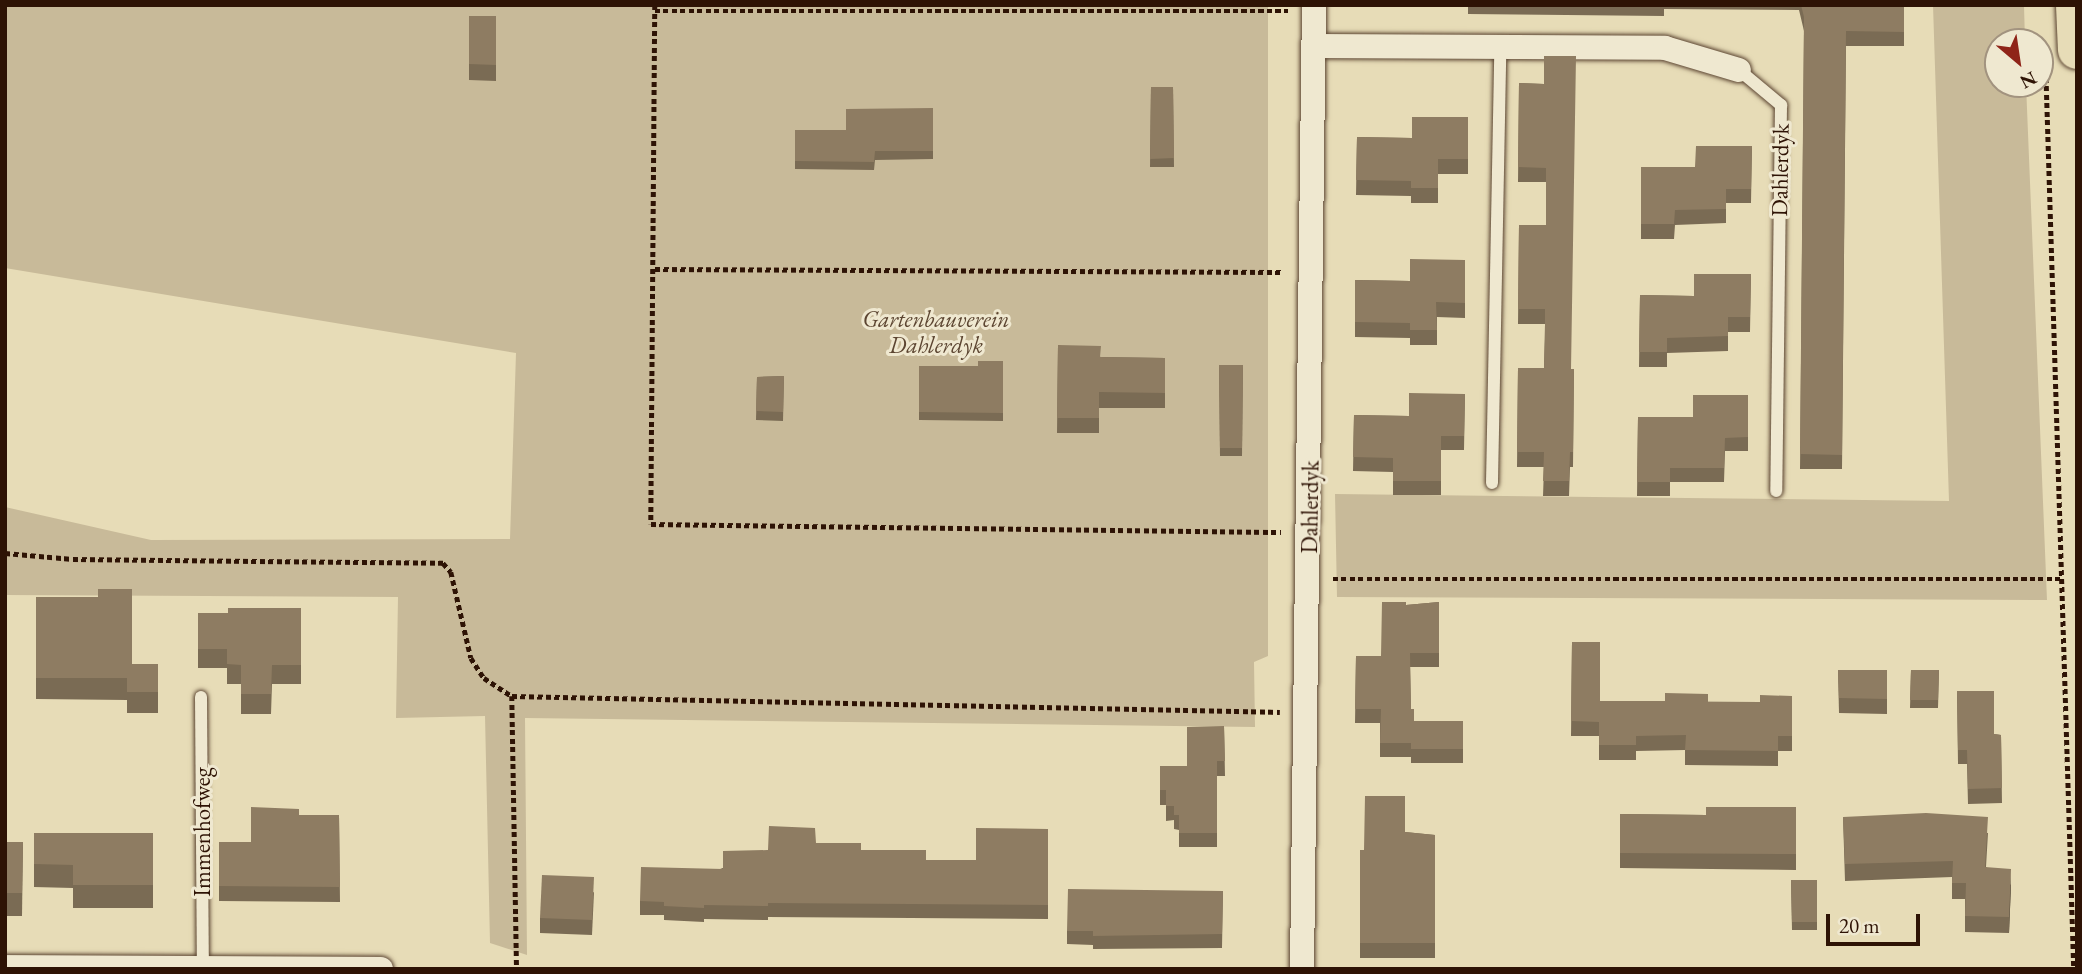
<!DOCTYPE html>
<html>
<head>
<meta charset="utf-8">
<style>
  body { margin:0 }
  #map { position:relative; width:2082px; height:974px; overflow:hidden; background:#e7dcb7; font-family:"EB Garamond",serif }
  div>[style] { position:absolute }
  .green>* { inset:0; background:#c8ba99 }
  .path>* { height:4.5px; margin-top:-2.25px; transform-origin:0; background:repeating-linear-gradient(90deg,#2e1305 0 5px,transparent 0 8.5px) }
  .roads { filter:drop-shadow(0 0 2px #5c4532) drop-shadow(0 0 2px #5c4532) }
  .service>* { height:12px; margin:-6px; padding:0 6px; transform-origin:6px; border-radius:6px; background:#efe8d0 }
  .minor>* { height:24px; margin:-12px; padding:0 12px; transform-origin:12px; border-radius:12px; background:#efe8d0 }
  .primary>* { height:38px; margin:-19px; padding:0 19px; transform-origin:19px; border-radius:19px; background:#e7dcb7 }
  .wall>* { inset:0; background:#7a6b54 }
  .shaded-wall>* { inset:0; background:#635745 }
  .building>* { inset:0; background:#8e7c62 }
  span { translate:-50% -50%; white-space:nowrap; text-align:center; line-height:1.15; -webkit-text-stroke:6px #efe8d0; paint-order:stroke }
  .street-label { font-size:23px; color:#2e1305 }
  .park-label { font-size:23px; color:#5c4531; font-style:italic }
  .frame { position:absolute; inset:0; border:7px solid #2e1305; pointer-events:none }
  .north { position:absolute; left:1984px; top:28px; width:70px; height:70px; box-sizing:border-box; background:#efe8d0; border:2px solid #a2937f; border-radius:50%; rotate:151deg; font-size:19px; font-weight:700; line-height:28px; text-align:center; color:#2e1305 }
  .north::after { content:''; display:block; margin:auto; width:24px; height:32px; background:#8f2418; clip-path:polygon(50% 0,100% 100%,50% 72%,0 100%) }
  .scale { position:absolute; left:1826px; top:914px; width:94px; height:32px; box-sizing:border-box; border:4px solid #2e1305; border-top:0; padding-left:9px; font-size:21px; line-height:24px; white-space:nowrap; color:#2e1305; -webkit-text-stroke:5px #efe8d0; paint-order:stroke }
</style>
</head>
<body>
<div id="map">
  <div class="green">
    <div style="clip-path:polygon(5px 5px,1268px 5px,1268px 656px,1254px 662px,1255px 727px,525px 718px,527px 955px,490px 943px,485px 716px,396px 718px,398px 597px,5px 595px,5px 507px,151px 540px,510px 539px,516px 353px,5px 268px)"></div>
    <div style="clip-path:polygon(1933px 5px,2024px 5px,2025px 42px,1998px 42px,1998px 84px,2026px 84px,2047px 600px,1337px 597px,1335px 494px,1949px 501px)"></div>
  </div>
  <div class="path">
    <div style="left:655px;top:5px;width:519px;rotate:90.44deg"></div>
    <div style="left:651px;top:524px;width:630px;rotate:0.73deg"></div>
    <div style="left:655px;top:11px;width:633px"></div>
    <div style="left:2046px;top:69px;width:900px;rotate:88.22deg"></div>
    <div style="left:655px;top:269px;width:629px;rotate:0.27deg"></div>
    <div style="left:5px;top:553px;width:68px;rotate:5deg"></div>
    <div style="left:73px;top:559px;width:370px;rotate:0.6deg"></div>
    <div style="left:443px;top:563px;width:12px;rotate:48deg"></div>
    <div style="left:451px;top:572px;width:88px;rotate:76.9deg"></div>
    <div style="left:471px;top:658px;width:24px;rotate:57deg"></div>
    <div style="left:484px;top:678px;width:33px;rotate:33deg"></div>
    <div style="left:512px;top:696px;width:768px;rotate:1.19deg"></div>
    <div style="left:1333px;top:579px;width:730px"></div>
    <div style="left:512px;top:696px;width:273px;rotate:89deg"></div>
  </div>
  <div class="roads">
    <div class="service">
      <div style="left:1739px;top:70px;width:55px;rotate:39.8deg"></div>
      <div style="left:1781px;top:105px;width:386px;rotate:90.7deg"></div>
      <div style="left:1492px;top:483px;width:436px;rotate:-88.9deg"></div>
      <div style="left:201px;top:697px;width:271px;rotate:89.6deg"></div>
    </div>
    <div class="minor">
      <div style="left:1314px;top:46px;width:351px;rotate:0.3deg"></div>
      <div style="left:1665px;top:48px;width:77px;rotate:16.6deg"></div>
      <div style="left:5px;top:967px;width:376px;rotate:0.3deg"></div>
      <div style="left:1302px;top:969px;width:964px;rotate:-89.29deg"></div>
    </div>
    <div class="primary">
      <div style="left:2075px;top:5px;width:45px;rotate:87.5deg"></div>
    </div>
  </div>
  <div class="wall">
    <div style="clip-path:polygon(1423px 5px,1904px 5px,1904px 46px,1846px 46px,1842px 469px,1800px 469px,1804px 31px,1799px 10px,1664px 9px,1664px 16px,1468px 14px,1468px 6px)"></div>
    <div style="clip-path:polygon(469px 16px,496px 16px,496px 81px,469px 80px)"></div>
    <div style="clip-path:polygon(1519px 83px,1544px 84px,1571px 369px,1574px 369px,1573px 467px,1570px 467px,1569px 496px,1543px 496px,1544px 467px,1517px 467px,1518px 368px,1544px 368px,1545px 324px,1518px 324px,1519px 225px,1546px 225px,1546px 182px,1518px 182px)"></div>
    <div style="clip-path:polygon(1151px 87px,1173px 87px,1174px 167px,1150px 167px)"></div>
    <div style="clip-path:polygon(933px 108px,933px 159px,875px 160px,874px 170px,795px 169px,795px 130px,846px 130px)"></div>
    <div style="clip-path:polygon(1468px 117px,1468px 174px,1438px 174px,1438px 203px,1411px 203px,1411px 196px,1356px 195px,1357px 137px,1412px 138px)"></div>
    <div style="clip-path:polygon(1752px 146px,1751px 203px,1726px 203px,1726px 223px,1675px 225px,1674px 239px,1641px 239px,1641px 167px,1695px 167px)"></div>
    <div style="clip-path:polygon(1465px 260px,1465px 318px,1437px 317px,1437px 345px,1410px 345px,1410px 338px,1355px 337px,1355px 280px,1410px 281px)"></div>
    <div style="clip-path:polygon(1751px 274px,1750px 332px,1728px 332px,1728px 351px,1667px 353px,1667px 367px,1639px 367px,1640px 295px,1694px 296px)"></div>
    <div style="clip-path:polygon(1058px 345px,1101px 357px,1165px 358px,1165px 408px,1099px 408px,1099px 433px,1057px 433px)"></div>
    <div style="clip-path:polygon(1003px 361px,1003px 421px,919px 420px,919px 366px,978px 366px)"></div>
    <div style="clip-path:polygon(1219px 365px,1243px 365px,1242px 456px,1220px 456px)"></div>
    <div style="clip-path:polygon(784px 376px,783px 421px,756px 420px,757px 377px)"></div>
    <div style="clip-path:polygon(1465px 394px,1464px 450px,1441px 450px,1441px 495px,1393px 495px,1393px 472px,1353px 471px,1354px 415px,1409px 416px)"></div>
    <div style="clip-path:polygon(1748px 395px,1748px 451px,1725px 451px,1724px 482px,1670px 482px,1670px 496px,1637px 496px,1638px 417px,1693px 417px)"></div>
    <div style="clip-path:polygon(36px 597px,132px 664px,158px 664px,158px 713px,127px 713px,127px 700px,36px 699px)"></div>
    <div style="clip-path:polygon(1439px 602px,1439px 667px,1410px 667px,1411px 709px,1414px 721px,1463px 721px,1463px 763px,1411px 763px,1411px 757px,1380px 757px,1380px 723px,1355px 723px,1356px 656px,1381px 656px,1406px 605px)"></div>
    <div style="clip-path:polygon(301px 608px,301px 684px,272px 684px,271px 714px,241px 714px,241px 684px,227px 684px,227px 668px,198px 668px,198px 613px,228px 613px)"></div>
    <div style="clip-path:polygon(1572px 642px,1600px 701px,1760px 702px,1792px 696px,1792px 751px,1778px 751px,1778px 766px,1685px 765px,1685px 750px,1636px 751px,1636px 760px,1599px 760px,1599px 736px,1571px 736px)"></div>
    <div style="clip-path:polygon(1838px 670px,1887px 670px,1887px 714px,1839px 713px)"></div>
    <div style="clip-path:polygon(1911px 670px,1939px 670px,1938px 708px,1910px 708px)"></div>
    <div style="clip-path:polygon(1957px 691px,1994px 734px,2001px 735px,2002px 803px,1968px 804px,1967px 764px,1958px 764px)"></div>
    <div style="clip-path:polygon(1224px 726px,1225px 776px,1217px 776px,1217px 847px,1179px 847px,1179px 830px,1174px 829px,1174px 820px,1166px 821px,1166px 805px,1160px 805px,1160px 766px,1187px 766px)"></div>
    <div style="clip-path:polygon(1796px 807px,1796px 870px,1620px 868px,1620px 814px,1706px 815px)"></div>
    <div style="clip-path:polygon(299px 815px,339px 815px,340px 902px,219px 901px,219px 842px,251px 842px)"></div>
    <div style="clip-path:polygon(1843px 817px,1988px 833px,1986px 867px,2011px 885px,2009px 933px,1965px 932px,1965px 899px,1952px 899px,1952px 877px,1845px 881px)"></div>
    <div style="clip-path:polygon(1048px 829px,1048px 919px,768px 917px,768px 920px,704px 919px,704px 922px,664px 920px,664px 915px,640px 915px,640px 901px,768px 850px,816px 843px,926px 860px,976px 860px)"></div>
    <div style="clip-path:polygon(1405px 832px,1435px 835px,1435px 958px,1360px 958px,1360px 850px,1364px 850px)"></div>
    <div style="clip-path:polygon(34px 833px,153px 833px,153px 908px,73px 908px,73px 888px,34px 887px)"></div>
    <div style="clip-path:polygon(5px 842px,23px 842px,22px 916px,5px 916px)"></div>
    <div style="clip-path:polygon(1791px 880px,1817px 880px,1817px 930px,1792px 930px)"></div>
    <div style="clip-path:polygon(1223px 891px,1222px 948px,1093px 949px,1093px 945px,1067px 944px,1067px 931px)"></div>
    <div style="clip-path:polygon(594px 892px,592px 935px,540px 933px,540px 918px)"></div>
  </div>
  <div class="shaded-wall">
    <div style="clip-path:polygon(2011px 869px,2011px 885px,2009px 933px,2009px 917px)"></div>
  </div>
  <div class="building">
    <div style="clip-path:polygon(1801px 5px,1904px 5px,1904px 32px,1846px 31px,1842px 455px,1800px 454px,1804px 17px)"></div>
    <div style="clip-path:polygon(469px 16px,496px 16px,496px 65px,469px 64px)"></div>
    <div style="clip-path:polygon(1544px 56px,1576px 56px,1571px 369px,1574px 369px,1573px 452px,1570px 452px,1569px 481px,1543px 481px,1544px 452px,1517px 452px,1518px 368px,1544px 368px,1545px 339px,1545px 309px,1518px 309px,1519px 225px,1546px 225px,1546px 168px,1518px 167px,1519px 83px,1544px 84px)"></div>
    <div style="clip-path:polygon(1151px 87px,1173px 87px,1174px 158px,1150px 159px)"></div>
    <div style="clip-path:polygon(933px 108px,933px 151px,875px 151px,874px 162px,795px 161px,795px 130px,846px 130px,846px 109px)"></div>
    <div style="clip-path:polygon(1412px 117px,1468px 117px,1468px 159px,1438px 159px,1438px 188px,1411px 188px,1411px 181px,1356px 180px,1357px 137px,1412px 138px)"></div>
    <div style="clip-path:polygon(1696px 146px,1752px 146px,1751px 189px,1726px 189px,1726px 209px,1675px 210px,1674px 224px,1641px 224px,1641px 167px,1695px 167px)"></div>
    <div style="clip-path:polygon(1410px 259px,1465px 260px,1465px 303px,1436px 302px,1437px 330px,1410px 330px,1410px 323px,1355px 322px,1355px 280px,1410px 281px)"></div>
    <div style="clip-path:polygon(1694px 274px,1751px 274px,1750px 317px,1728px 317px,1728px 336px,1667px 338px,1667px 352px,1639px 352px,1640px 295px,1694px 296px)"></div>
    <div style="clip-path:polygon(1058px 345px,1101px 346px,1100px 357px,1165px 358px,1165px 393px,1099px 392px,1099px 418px,1057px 418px)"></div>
    <div style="clip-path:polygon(978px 361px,1003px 361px,1003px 413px,919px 412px,919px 366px,978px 366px)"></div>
    <div style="clip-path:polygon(1219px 365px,1243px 365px,1242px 448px,1220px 448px)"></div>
    <div style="clip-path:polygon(784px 376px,783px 412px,756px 411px,757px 377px)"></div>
    <div style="clip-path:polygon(1409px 393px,1465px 394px,1464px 436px,1441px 436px,1441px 481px,1393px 481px,1393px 458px,1353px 457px,1354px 415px,1409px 416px)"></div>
    <div style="clip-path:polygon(1693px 395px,1748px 395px,1748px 437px,1725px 438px,1724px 468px,1670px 468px,1670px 482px,1637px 482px,1638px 417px,1693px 417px)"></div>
    <div style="clip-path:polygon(98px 589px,132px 589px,132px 664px,158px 664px,158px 692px,127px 692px,127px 678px,36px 678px,36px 597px,98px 597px)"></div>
    <div style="clip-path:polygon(1382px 602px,1406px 602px,1406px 605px,1439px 602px,1439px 653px,1410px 653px,1411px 709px,1414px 709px,1414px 721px,1463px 721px,1463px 749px,1411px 749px,1411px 743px,1380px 743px,1381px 709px,1355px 709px,1356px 656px,1381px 656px)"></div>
    <div style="clip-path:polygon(228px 608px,301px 608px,301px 665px,272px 665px,271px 694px,241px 694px,241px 665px,227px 664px,227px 649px,198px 649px,198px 613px,228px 613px)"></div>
    <div style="clip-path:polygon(1572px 642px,1600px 642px,1600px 701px,1665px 701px,1665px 693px,1708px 694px,1708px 702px,1760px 702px,1760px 695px,1792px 696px,1792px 736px,1778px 736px,1778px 751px,1685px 750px,1686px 735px,1636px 736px,1636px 745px,1599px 745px,1599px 722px,1571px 721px)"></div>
    <div style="clip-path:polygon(1838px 670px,1887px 670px,1887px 699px,1839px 698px)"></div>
    <div style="clip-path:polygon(1911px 670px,1939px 670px,1938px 700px,1910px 700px)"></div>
    <div style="clip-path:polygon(1957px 691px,1994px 691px,1994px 734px,2001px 735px,2002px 788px,1968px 789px,1967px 750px,1958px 750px)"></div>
    <div style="clip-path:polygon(1224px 726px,1225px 761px,1217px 761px,1217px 833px,1179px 833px,1179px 815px,1174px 815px,1174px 806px,1166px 806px,1166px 790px,1160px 790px,1160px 766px,1187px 766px,1187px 727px)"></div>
    <div style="clip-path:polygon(1365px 796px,1405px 796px,1405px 832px,1435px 835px,1435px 943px,1360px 943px,1360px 850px,1364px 850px)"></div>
    <div style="clip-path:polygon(251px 807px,299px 809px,299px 815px,339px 815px,340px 887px,219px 886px,219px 842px,251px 842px)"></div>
    <div style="clip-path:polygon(1706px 807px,1796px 807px,1796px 854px,1620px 853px,1620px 814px,1706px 815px)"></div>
    <div style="clip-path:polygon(1926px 813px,1988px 817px,1985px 867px,2011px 869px,2009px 917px,1965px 916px,1966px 883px,1952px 883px,1953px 861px,1845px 864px,1843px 817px)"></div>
    <div style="clip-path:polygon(769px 826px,815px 828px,816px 843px,861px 843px,861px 850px,926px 850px,926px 860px,976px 860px,976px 828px,1048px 829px,1048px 905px,768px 903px,768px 906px,704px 905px,704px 908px,664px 906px,664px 902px,640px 901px,641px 867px,723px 869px,723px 851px,768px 850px)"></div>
    <div style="clip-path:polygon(34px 833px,153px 833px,153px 885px,73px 885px,73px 865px,34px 864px)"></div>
    <div style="clip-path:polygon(5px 842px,23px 842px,22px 893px,5px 893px)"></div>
    <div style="clip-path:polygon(542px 875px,594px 877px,592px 920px,540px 918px)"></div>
    <div style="clip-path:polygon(1791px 880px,1817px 880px,1817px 922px,1792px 922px)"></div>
    <div style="clip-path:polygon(1068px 889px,1223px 891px,1222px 934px,1093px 936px,1093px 931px,1067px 931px)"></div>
  </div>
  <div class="street-label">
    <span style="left:1780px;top:170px;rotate:-89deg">Dahlerdyk</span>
    <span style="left:1310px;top:507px;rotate:-89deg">Dahlerdyk</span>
    <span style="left:202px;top:832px;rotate:-90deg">Immenhofweg</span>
  </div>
  <div class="park-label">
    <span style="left:936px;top:332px">Gartenbauverein<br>Dahlerdyk</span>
  </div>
  <div class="frame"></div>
  <div class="north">N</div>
  <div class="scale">20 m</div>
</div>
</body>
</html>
